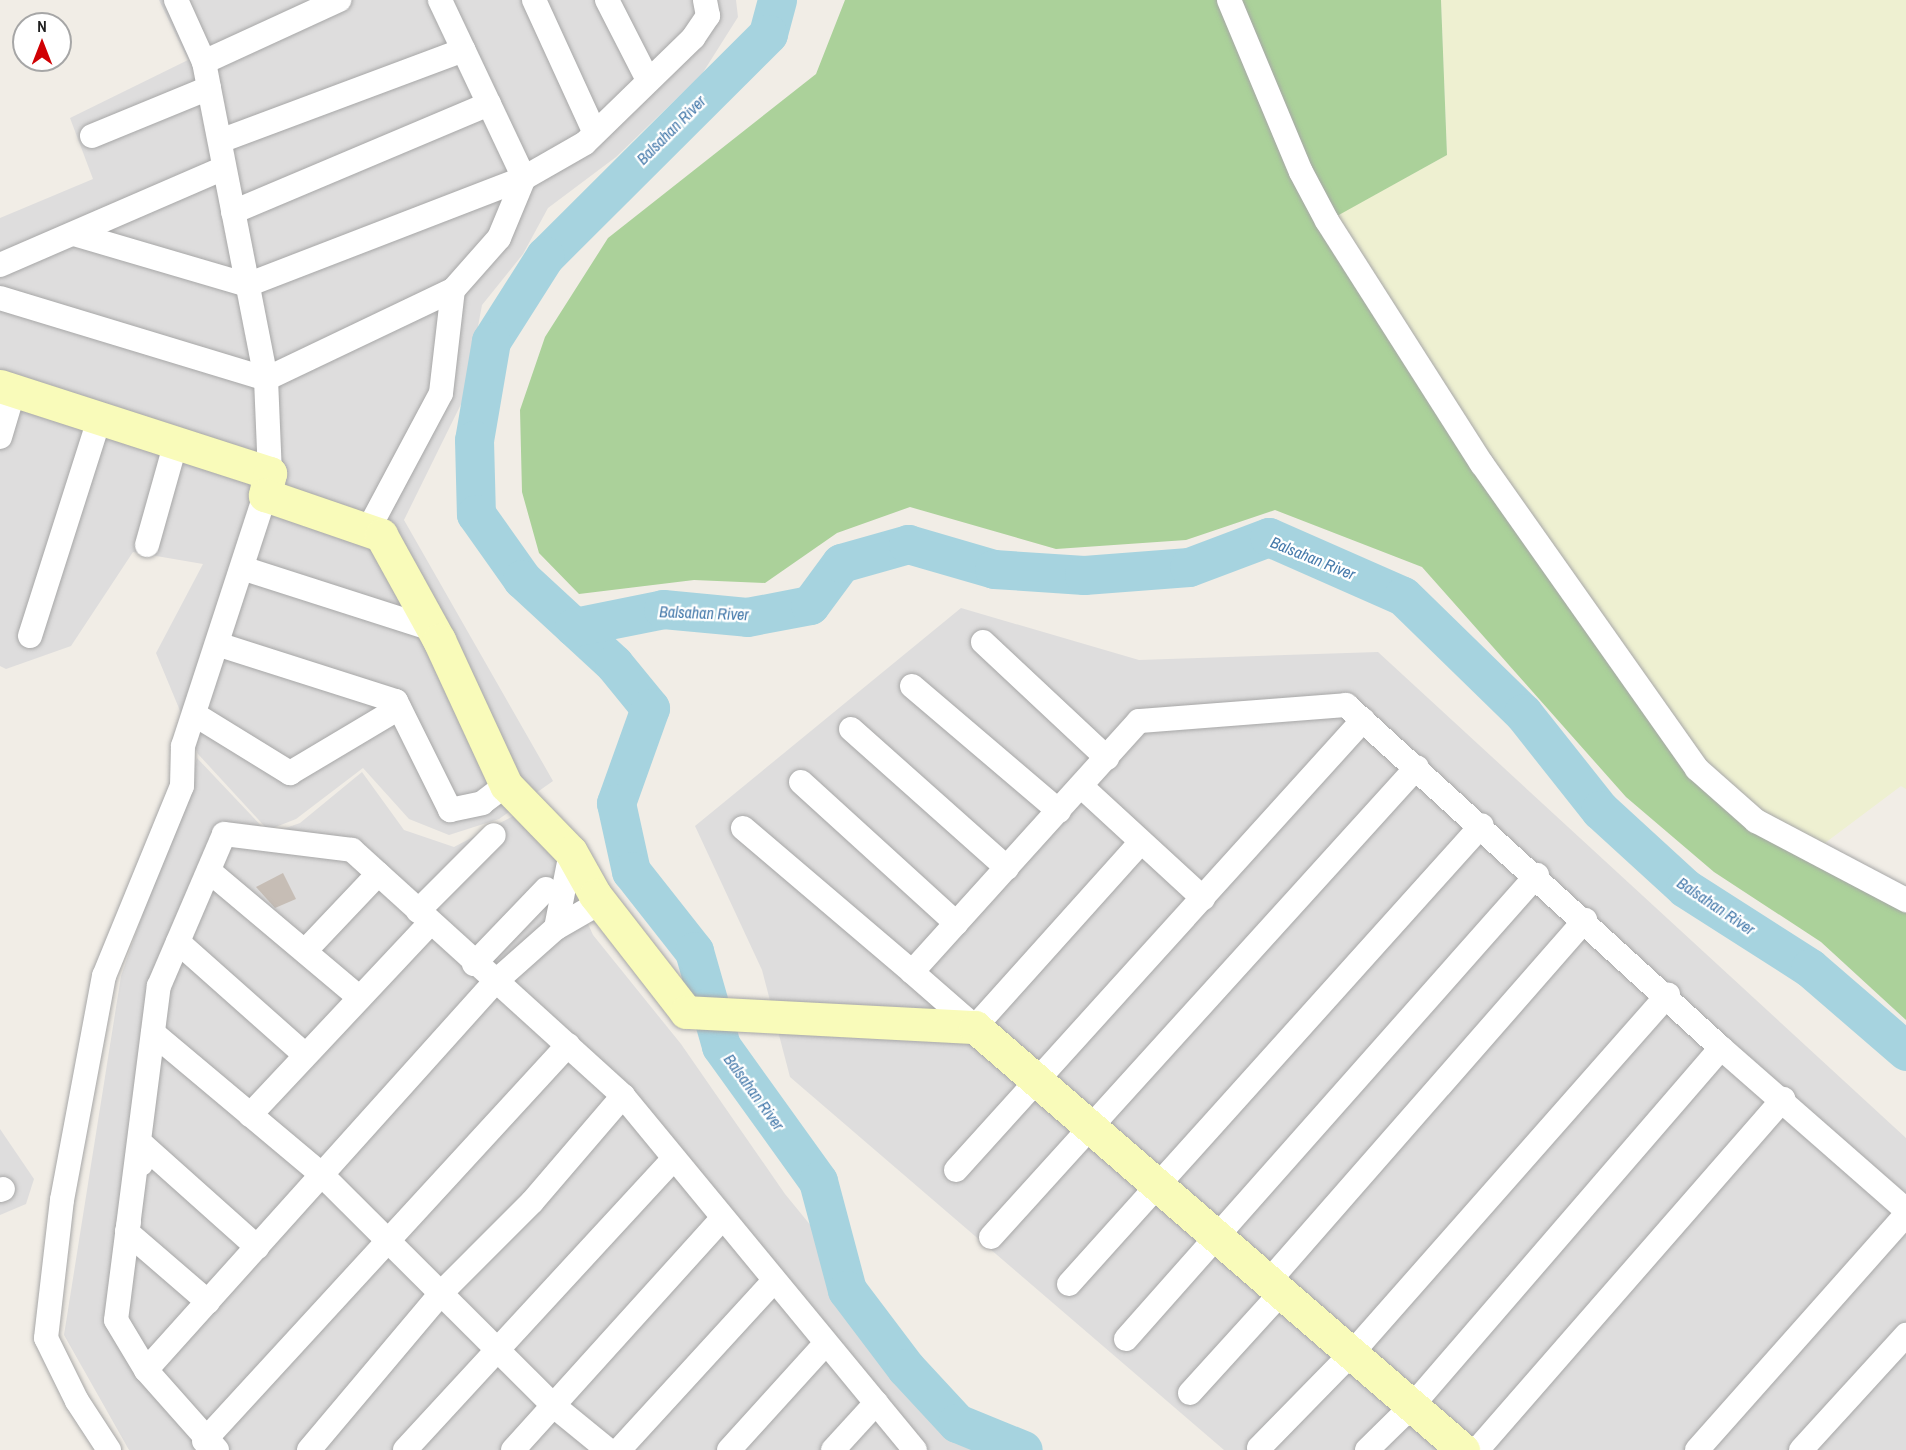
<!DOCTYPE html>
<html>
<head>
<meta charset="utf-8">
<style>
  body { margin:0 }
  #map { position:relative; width:1906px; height:1450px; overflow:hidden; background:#f1ede6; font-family:"Archivo Narrow",sans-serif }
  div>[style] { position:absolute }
  .residential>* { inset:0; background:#dedddd }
  .farmland>* { inset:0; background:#eef0d1 }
  .forest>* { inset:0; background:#abd19a }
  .river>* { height:39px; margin:-19.5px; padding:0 19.5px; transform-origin:19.5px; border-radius:19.5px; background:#a6d3df }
  .building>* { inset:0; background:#c6bdb5 }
  .roads { filter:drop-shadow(0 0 2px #a7a7a7) drop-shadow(0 0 2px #a7a7a7) }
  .street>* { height:24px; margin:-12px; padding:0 12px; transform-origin:12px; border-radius:12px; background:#fff }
  .secondary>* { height:33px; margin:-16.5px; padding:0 16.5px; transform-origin:16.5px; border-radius:16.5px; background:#f9fbba }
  span { translate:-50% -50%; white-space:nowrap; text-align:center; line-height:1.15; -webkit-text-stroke:4.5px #fff; paint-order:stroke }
  .water-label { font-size:16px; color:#467aab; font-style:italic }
  .north { position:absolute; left:12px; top:12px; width:60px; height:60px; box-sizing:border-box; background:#fff; border:2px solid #a6a6a6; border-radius:50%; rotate:0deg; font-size:16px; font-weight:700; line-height:24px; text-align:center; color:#202020 }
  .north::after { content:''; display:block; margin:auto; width:21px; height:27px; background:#d00003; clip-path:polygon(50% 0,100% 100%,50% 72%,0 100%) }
</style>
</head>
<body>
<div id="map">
  <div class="residential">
    <div style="clip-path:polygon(159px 0,736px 0,738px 17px,702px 74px,616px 157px,548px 208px,523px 254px,482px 305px,465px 396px,404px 520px,553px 781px,499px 819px,449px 835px,409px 819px,363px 768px,296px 819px,268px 830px,198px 754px,156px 653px,203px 564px,133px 552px,71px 646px,6px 669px,0 666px,0 218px,93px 179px,70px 118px,188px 60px)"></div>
    <div style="clip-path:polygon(961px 608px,1139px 660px,1378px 652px,1906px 1138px,1906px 1450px,1224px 1450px,790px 1077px,762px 970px,695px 826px)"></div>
    <div style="clip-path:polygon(197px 758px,269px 834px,300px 823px,362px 772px,404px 830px,454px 847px,521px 812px,556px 852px,593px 935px,681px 1044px,785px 1194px,994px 1450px,129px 1450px,64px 1335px,121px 976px)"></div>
    <div style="clip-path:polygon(0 1129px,34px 1179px,26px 1204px,0 1215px)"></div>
  </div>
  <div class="farmland">
    <div style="clip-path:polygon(1441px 0,1906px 0,1906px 789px,1901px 786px,1813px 852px,1712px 785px,1327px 221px,1447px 155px)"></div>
  </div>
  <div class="forest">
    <div style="clip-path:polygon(845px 0,1441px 0,1447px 155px,1328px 221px,1712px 785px,1906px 899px,1906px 1020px,1821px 942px,1714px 872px,1626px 797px,1422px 567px,1275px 510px,1186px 540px,1056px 549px,910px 507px,837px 533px,765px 583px,694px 580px,579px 594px,539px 553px,522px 492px,520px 410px,545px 337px,608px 238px,816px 74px)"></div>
  </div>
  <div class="river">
    <div style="left:777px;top:0;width:35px;rotate:105deg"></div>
    <div style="left:768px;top:34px;width:315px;rotate:135.1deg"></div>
    <div style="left:545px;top:256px;width:101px;rotate:122.4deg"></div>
    <div style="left:491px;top:341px;width:100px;rotate:99.7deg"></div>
    <div style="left:474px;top:440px;width:74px;rotate:88.5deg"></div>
    <div style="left:476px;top:514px;width:80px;rotate:54.7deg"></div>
    <div style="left:522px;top:579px;width:125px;rotate:42.7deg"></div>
    <div style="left:614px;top:664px;width:57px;rotate:50.7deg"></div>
    <div style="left:650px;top:708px;width:101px;rotate:109.7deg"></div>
    <div style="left:616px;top:803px;width:70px;rotate:77.6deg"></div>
    <div style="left:631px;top:871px;width:102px;rotate:51.8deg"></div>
    <div style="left:694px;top:951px;width:99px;rotate:74.1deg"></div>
    <div style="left:721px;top:1046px;width:166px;rotate:54.3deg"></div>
    <div style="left:818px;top:1181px;width:113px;rotate:75.1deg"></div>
    <div style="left:847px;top:1290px;width:98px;rotate:52.9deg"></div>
    <div style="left:906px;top:1368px;width:75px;rotate:47.2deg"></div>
    <div style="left:957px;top:1423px;width:71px;rotate:22.2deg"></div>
    <div style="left:574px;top:627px;width:91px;rotate:-11.4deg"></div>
    <div style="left:663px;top:609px;width:84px;rotate:5.4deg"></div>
    <div style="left:747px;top:617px;width:64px;rotate:-10.8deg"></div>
    <div style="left:810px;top:605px;width:52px;rotate:-53.6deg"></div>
    <div style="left:841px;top:563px;width:70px;rotate:-15.8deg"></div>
    <div style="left:908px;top:544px;width:90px;rotate:16.2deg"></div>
    <div style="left:994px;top:569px;width:90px;rotate:3.8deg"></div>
    <div style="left:1084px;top:575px;width:105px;rotate:-4.4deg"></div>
    <div style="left:1189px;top:567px;width:85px;rotate:-20.6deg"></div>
    <div style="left:1269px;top:537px;width:146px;rotate:23.8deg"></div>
    <div style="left:1403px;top:596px;width:168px;rotate:44.3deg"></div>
    <div style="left:1523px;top:713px;width:124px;rotate:51.6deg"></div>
    <div style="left:1600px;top:810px;width:115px;rotate:42.5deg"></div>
    <div style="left:1685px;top:888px;width:148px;rotate:32.6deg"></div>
    <div style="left:1810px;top:968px;width:127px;rotate:40.8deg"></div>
  </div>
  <div class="building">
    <div style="clip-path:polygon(283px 873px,296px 899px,275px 908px,256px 887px)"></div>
  </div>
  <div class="roads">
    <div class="street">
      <div style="left:176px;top:0;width:68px;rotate:65.7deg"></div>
      <div style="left:204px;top:62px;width:26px;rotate:79deg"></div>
      <div style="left:209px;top:88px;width:297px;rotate:78.9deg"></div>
      <div style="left:266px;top:379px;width:94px;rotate:87.6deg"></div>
      <div style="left:534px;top:0;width:146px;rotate:65.4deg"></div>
      <div style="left:607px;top:0;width:90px;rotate:62.9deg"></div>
      <div style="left:1229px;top:0;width:186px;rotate:67.3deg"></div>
      <div style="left:1301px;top:172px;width:55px;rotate:62deg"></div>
      <div style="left:1327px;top:221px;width:288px;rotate:57.5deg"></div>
      <div style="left:1482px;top:464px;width:373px;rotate:54.8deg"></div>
      <div style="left:1697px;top:769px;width:79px;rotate:41.4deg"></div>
      <div style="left:1756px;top:821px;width:170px;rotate:27.8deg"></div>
      <div style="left:204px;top:62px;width:149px;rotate:-24.7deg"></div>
      <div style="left:92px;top:136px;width:126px;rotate:-22.3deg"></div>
      <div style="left:220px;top:141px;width:260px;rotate:-20.5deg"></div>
      <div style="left:233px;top:212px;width:278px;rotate:-22.9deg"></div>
      <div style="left:74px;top:234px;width:180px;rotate:16.4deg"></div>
      <div style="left:247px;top:285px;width:297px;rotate:-21.1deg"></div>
      <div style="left:524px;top:178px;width:197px;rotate:-115.3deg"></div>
      <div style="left:0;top:265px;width:244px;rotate:-23.4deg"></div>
      <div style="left:0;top:298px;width:278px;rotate:16.9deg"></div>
      <div style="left:266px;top:379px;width:207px;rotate:-25.5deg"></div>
      <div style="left:453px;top:290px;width:69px;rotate:-48.5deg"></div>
      <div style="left:499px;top:238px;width:65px;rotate:-67.4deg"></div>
      <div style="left:524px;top:178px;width:70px;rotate:-29.8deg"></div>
      <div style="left:585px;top:143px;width:151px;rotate:-44.2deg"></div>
      <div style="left:693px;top:38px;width:27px;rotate:-56deg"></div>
      <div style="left:708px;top:16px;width:16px;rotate:-101deg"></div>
      <div style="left:0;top:437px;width:49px;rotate:-73.4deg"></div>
      <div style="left:368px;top:530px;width:155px;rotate:-61.9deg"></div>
      <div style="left:441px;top:393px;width:104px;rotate:-83.4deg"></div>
      <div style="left:147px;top:545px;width:107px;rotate:-74.3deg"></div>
      <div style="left:242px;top:568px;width:200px;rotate:17.8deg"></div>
      <div style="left:30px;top:636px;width:230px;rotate:-72.3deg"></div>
      <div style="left:983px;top:642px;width:170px;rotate:43.1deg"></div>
      <div style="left:217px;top:644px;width:188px;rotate:17.7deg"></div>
      <div style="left:396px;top:701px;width:122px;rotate:63.6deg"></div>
      <div style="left:450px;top:810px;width:33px;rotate:-12deg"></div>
      <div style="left:482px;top:803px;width:30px;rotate:-37deg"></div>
      <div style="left:912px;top:686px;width:193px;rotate:40.4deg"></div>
      <div style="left:194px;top:714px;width:113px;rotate:31.6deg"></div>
      <div style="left:290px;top:773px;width:127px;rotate:-30.8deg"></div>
      <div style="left:851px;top:729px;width:209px;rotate:41.7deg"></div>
      <div style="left:801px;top:782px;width:210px;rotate:42.3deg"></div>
      <div style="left:1081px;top:786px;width:166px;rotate:42.6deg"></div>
      <div style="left:743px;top:828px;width:222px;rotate:40.4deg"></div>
      <div style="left:1141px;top:842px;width:249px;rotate:131.9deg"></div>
      <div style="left:975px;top:1027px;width:84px;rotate:-138.9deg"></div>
      <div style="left:912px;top:972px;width:338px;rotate:-47.9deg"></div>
      <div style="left:1139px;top:721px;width:208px;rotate:-4.4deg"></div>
      <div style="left:1346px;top:705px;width:508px;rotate:42.45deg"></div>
      <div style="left:1721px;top:1048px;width:246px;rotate:41.2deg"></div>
      <div style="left:209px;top:871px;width:197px;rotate:40.1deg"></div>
      <div style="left:418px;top:911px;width:107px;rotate:-45deg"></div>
      <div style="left:556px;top:928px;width:77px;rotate:-78.8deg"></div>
      <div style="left:178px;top:942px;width:169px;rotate:41.6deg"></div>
      <div style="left:306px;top:950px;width:105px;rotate:-46.5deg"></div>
      <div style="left:474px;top:964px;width:104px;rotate:-46.2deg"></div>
      <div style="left:153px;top:1033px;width:221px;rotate:40deg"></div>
      <div style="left:322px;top:1175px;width:327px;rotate:44.9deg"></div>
      <div style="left:554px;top:1406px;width:70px;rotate:39.2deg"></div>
      <div style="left:250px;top:1115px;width:263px;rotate:-46.8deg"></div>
      <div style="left:141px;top:1164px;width:18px;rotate:-81deg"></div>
      <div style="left:144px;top:1146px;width:152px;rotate:41.8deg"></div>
      <div style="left:956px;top:1170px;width:607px;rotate:-47.87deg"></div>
      <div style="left:0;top:1190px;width:3px;rotate:-18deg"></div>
      <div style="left:129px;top:1222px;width:10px;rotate:101deg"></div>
      <div style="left:127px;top:1232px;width:107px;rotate:40.8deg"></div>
      <div style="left:991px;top:1237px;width:634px;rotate:-47.81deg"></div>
      <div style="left:1269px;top:1281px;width:480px;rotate:-48.8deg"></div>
      <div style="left:1069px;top:1284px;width:617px;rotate:-48.02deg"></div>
      <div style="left:1126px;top:1339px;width:620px;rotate:-48.47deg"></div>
      <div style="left:146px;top:1370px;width:520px;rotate:-48.04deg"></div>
      <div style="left:494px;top:983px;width:83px;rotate:-41.6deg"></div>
      <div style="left:556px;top:928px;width:52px;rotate:-30deg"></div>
      <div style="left:1190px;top:1393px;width:137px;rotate:-47.7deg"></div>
      <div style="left:204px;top:1441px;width:538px;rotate:-47.41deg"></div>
      <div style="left:1259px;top:1448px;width:133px;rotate:-45.6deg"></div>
      <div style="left:1352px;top:1353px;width:478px;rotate:-48.6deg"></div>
      <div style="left:109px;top:1450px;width:59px;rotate:-123.1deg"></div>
      <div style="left:77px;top:1401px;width:70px;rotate:-116.2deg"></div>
      <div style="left:46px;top:1338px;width:139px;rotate:-83.4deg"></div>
      <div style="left:62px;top:1200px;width:228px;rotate:-79.4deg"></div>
      <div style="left:104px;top:976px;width:205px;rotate:-67.7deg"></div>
      <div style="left:182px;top:786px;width:40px;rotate:-88.6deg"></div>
      <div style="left:183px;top:746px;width:264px;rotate:-71.9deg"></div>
      <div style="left:217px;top:1450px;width:107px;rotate:-131.6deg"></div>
      <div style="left:146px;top:1370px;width:58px;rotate:-121deg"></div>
      <div style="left:116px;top:1320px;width:337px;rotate:-82.7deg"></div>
      <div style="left:159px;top:986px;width:165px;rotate:-66.8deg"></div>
      <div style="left:224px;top:834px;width:129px;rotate:7.1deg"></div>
      <div style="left:352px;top:850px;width:366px;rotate:42.2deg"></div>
      <div style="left:623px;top:1096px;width:459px;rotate:50.5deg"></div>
      <div style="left:309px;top:1450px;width:205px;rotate:-49.9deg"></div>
      <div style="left:441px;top:1293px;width:129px;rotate:-45deg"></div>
      <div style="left:532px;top:1202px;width:140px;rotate:-49.4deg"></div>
      <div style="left:405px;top:1450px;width:395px;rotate:-47.3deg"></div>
      <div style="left:513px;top:1450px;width:312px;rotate:-47.9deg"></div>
      <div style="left:619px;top:1450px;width:229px;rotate:-47.5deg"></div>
      <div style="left:729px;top:1450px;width:144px;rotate:-47.8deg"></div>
      <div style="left:833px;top:1450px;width:64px;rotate:-47.5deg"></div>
      <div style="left:1367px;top:1450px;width:63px;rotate:-44.4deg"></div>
      <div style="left:1412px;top:1406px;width:473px;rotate:-49.2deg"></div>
      <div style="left:1477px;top:1450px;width:466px;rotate:-48.9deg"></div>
      <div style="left:1697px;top:1450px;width:314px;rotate:-48.4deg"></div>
      <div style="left:1801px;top:1450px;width:156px;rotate:-47.6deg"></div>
    </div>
    <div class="secondary">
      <div style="left:0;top:386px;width:284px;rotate:17.9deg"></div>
      <div style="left:270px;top:473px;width:23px;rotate:103deg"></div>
      <div style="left:265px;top:495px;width:123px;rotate:19deg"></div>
      <div style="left:381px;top:535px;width:120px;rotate:61.1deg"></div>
      <div style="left:439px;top:640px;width:160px;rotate:65.2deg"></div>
      <div style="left:506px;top:785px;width:93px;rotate:45.9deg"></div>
      <div style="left:571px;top:852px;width:49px;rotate:60.8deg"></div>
      <div style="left:595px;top:895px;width:148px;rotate:52.1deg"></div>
      <div style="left:686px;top:1012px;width:289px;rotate:3deg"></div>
      <div style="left:975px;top:1027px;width:646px;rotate:40.92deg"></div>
    </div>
  </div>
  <div class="water-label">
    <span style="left:671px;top:130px;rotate:-45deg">Balsahan River</span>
    <span style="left:1313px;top:558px;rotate:22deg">Balsahan River</span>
    <span style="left:704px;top:613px;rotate:2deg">Balsahan River</span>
    <span style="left:1716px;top:906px;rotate:34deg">Balsahan River</span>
    <span style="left:754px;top:1092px;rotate:54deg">Balsahan River</span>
  </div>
  <div class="north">N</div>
</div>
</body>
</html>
